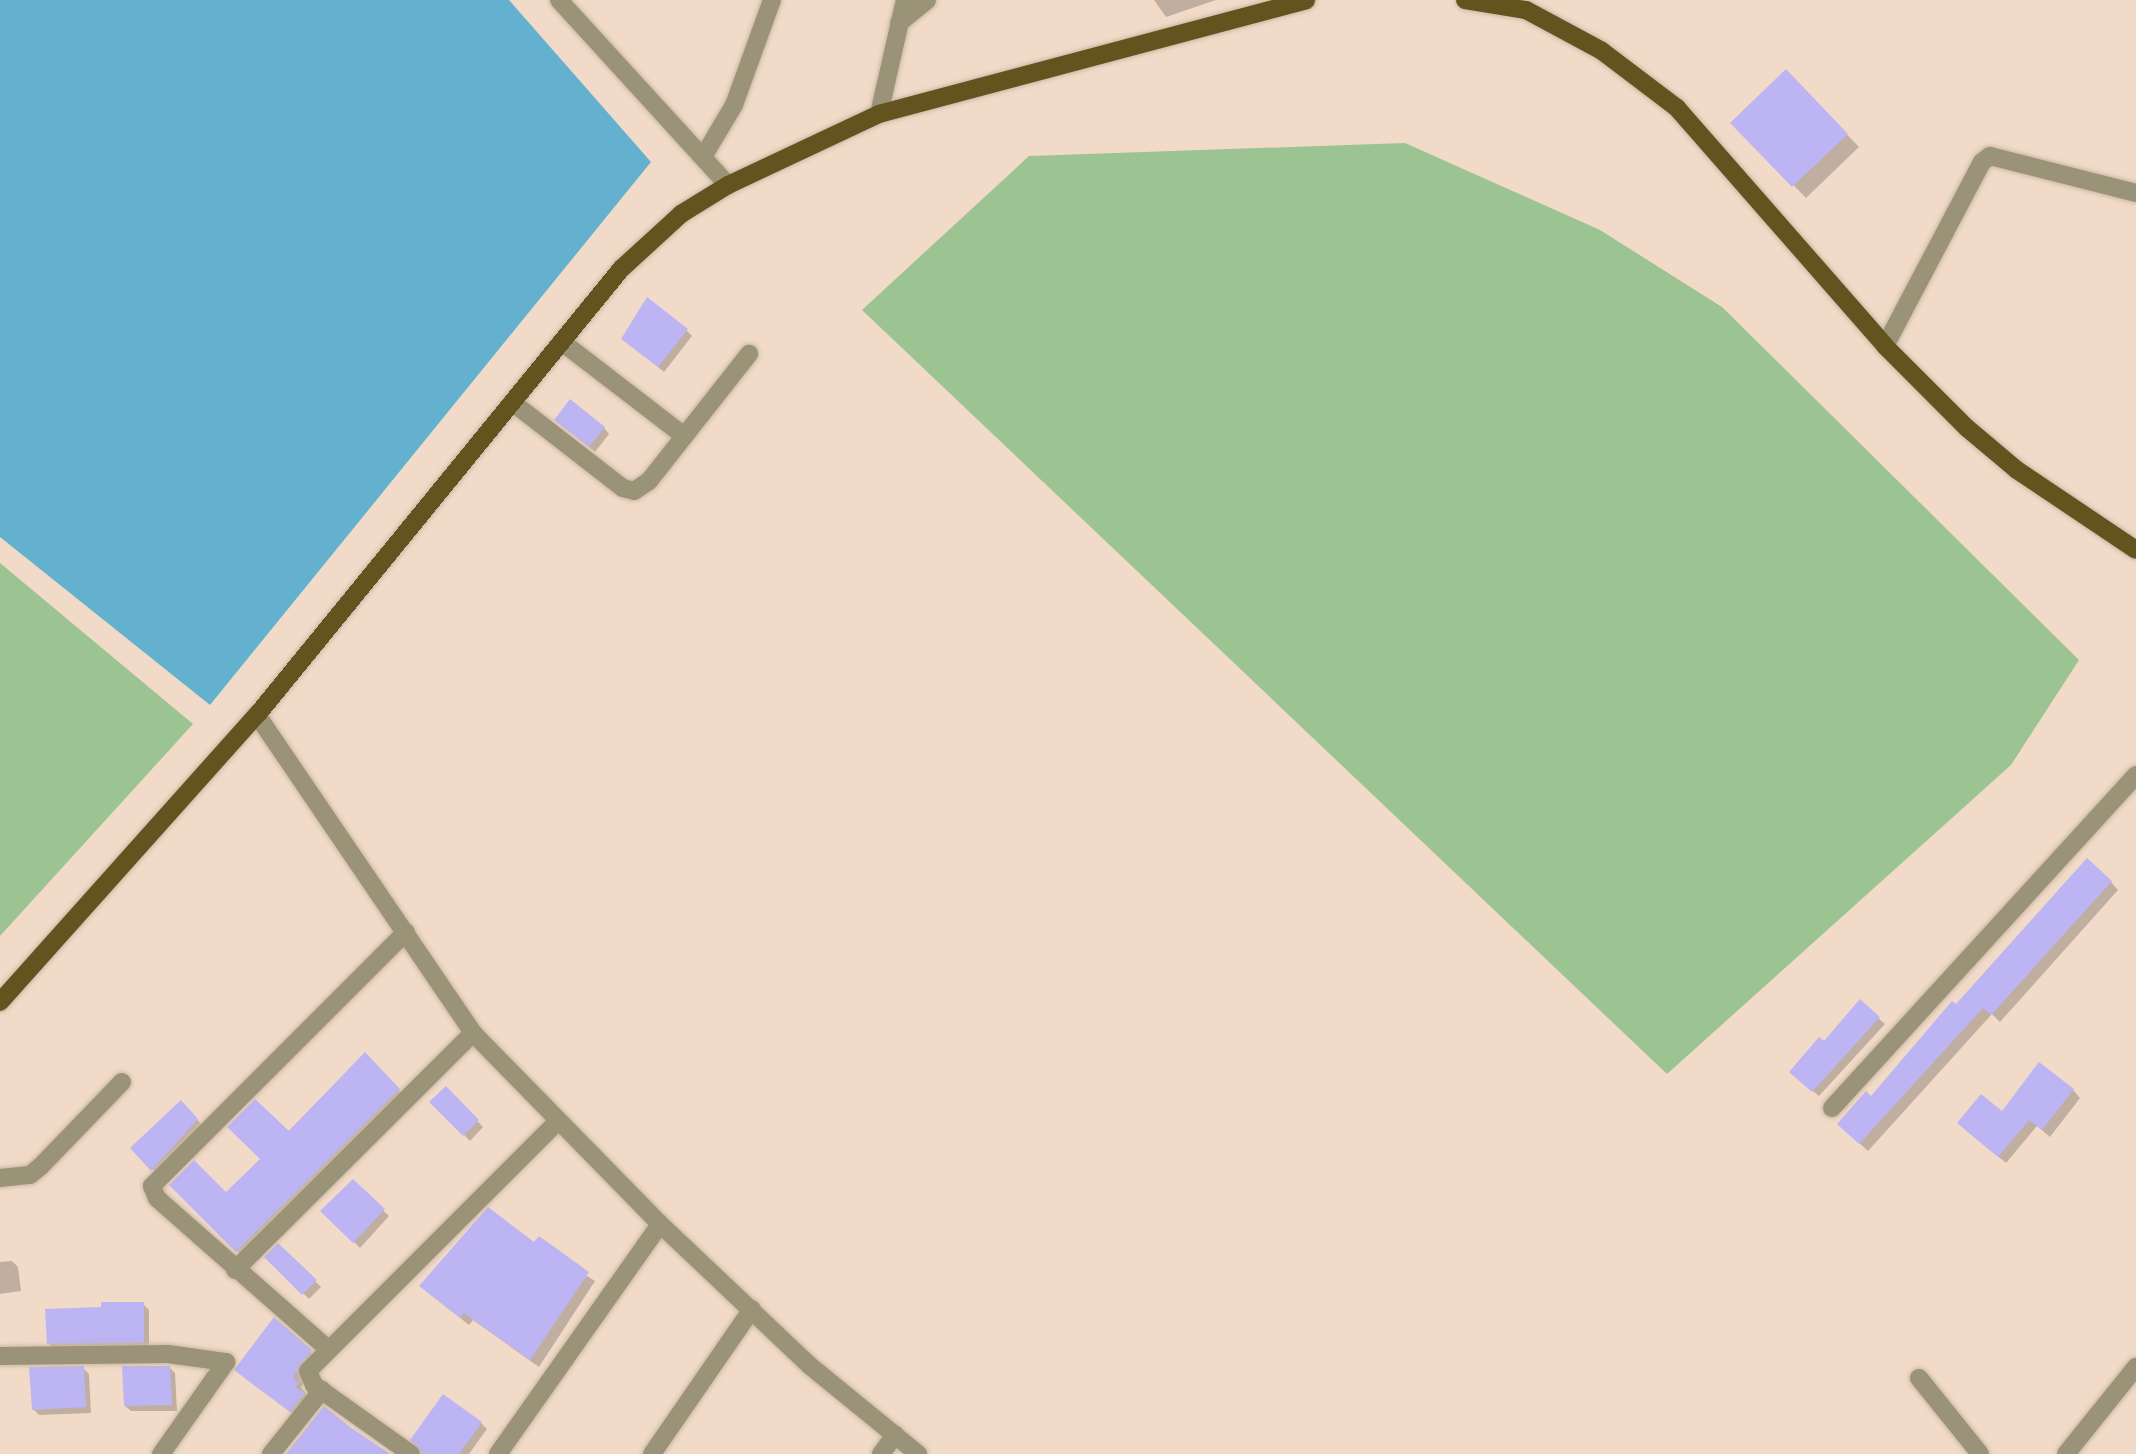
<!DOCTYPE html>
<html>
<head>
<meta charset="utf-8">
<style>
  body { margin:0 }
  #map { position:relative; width:2136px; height:1454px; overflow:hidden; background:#f1dbc8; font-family:Mulish,sans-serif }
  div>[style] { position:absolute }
  .green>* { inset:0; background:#9cc392 }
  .water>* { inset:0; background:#64b1cf }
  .shadow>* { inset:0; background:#0003 }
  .building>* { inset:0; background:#bcb4f3 }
  .roads { filter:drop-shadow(0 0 2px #ccb8a7) drop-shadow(0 0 2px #ccb8a7) }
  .minor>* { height:18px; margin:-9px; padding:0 9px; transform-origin:9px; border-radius:9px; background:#9b9378 }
  .major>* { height:18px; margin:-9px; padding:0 9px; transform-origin:9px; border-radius:9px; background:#63541f }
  span { translate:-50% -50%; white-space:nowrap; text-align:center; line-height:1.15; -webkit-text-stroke:5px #f1dbc8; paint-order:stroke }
</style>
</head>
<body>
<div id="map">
  <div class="green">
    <div style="clip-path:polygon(1405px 143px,1600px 230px,1722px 307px,2079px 660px,2011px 765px,1667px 1074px,862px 310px,1029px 156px)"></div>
    <div style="clip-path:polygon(0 563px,193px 724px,0 936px)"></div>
  </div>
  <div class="water">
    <div style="clip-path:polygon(0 0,509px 0,651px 162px,210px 705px,0 537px)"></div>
  </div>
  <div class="shadow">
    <div style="clip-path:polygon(1154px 0,1216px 0,1166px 17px)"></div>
    <div style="clip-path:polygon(1786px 72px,1859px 147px,1806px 198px,1733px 123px)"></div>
    <div style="clip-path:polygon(686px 330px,692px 336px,664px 372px,630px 344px)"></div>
    <div style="clip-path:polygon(562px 425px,604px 428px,609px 434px,595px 452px)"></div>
    <div style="clip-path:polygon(2111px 882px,2118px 890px,2000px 1022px,1992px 1014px,1868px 1151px,1847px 1132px,1871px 1098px,1956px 1007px)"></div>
    <div style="clip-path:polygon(1860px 1002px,1885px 1024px,1819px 1096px,1797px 1078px)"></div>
    <div style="clip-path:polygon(365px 1054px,406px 1098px,244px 1258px,171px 1185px,226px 1194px)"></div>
    <div style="clip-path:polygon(446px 1088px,483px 1127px,470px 1141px,432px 1102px)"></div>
    <div style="clip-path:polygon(2073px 1090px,2080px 1098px,2050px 1137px,2037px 1126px,2006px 1163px,1966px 1130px)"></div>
    <div style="clip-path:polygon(181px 1102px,203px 1126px,158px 1175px,132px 1148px)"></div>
    <div style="clip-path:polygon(353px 1182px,389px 1216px,360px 1248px,323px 1211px)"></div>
    <div style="clip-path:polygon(535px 1244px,595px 1281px,539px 1367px,473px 1320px,469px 1325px,429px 1293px)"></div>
    <div style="clip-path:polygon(278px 1245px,321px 1287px,309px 1299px,266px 1257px)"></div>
    <div style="clip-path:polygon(12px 1261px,18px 1267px,21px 1291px,0 1294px,0 1262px)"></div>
    <div style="clip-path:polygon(143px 1304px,149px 1310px,149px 1348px,54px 1349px,48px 1343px)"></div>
    <div style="clip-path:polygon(274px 1320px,320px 1361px,301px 1387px,313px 1404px,300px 1419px,246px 1379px)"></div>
    <div style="clip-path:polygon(83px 1368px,89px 1374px,91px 1413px,39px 1415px,33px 1409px)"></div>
    <div style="clip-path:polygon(170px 1368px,175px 1373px,177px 1411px,131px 1411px,125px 1406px)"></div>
    <div style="clip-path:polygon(481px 1423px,487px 1429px,469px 1454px,424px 1454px)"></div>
  </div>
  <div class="building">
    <div style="clip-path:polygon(1786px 69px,1848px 134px,1792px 187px,1730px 123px)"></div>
    <div style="clip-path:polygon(647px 297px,688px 329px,658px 367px,621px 339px)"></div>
    <div style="clip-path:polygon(570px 399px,605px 427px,589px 447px,554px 420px)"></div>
    <div style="clip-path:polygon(2087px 858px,2112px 881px,1991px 1015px,1983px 1008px,1859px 1144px,1837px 1124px,1866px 1091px,1871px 1096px,1952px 1001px,1956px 1004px)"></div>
    <div style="clip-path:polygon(1860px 999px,1880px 1017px,1812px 1092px,1789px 1072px,1819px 1037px,1824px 1041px)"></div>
    <div style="clip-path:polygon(365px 1052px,400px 1089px,236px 1252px,169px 1185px,194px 1160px,226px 1192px,260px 1159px,227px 1127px,255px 1099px,289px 1131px)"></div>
    <div style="clip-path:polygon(2039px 1062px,2074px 1089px,2042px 1130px,2029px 1120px,1998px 1157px,1957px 1123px,1981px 1094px,2002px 1111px)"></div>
    <div style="clip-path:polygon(446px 1086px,479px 1120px,463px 1136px,429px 1102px)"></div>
    <div style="clip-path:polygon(181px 1100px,198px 1119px,151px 1171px,130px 1148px)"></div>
    <div style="clip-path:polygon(353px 1179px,385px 1209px,353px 1243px,320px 1211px)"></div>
    <div style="clip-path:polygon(488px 1207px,534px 1242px,539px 1236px,589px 1272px,530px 1360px,464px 1313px,460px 1318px,419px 1286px)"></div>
    <div style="clip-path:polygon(278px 1243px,317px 1280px,302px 1295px,264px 1257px)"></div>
    <div style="clip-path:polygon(101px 1302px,144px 1302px,144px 1343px,47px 1344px,45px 1309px,101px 1307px)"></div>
    <div style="clip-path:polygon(274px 1317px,312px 1350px,293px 1377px,299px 1383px,295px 1387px,305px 1393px,290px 1412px,234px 1370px)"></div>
    <div style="clip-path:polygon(84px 1366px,86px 1407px,32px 1410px,29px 1367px)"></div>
    <div style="clip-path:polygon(122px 1366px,170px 1366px,172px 1405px,124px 1406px)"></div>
    <div style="clip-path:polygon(443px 1394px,482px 1422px,459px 1454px,422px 1454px,410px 1440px)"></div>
    <div style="clip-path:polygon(324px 1406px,350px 1427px,390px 1454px,286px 1454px)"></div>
  </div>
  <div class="roads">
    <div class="minor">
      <div style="left:559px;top:0;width:251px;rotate:47.6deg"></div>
      <div style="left:899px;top:23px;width:36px;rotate:-39deg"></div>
      <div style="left:879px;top:114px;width:117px;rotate:-77.2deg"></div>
      <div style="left:703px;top:157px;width:61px;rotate:-59.2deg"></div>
      <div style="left:734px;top:105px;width:112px;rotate:-70.1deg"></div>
      <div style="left:562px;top:342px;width:154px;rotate:37.6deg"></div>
      <div style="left:1885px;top:346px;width:208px;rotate:-62.2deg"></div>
      <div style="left:1982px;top:162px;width:10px;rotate:-37deg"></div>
      <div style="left:1990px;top:156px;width:151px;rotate:14.2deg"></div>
      <div style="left:512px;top:402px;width:140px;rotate:37.8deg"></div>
      <div style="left:623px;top:488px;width:11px;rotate:15deg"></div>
      <div style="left:634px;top:491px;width:18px;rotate:-34deg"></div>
      <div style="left:649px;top:481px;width:162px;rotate:-51.8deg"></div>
      <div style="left:257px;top:715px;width:384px;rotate:55.8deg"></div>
      <div style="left:473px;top:1033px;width:267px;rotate:45.6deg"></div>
      <div style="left:660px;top:1224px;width:205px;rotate:43.4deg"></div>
      <div style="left:809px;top:1365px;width:141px;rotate:39.2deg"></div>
      <div style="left:1832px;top:1108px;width:451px;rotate:-47.6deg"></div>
      <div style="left:0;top:1178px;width:30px;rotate:-6deg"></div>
      <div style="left:30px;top:1175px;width:13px;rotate:-39deg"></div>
      <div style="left:40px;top:1167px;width:118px;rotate:-46deg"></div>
      <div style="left:235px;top:1270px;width:336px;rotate:-44.9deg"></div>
      <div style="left:328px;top:1349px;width:228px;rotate:-138.6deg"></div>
      <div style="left:157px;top:1198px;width:13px;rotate:-113deg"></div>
      <div style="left:152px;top:1186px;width:359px;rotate:-45deg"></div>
      <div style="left:0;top:1356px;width:168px;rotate:-0.7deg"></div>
      <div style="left:168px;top:1354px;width:59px;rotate:7.9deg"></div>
      <div style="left:226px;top:1362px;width:113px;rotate:125.2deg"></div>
      <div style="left:1919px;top:1378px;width:97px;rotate:51.2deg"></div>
      <div style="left:271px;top:1454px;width:82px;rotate:-51.4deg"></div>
      <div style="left:411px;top:1454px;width:119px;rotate:-144.6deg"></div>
      <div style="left:314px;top:1385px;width:15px;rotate:-113deg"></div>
      <div style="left:308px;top:1371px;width:354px;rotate:-45deg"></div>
      <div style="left:498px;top:1454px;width:281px;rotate:-54.8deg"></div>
      <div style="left:652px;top:1454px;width:176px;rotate:-55.4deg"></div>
      <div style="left:881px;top:1454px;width:24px;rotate:-54deg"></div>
      <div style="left:2066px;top:1454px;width:112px;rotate:-51.2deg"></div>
    </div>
    <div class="major">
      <div style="left:1465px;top:0;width:62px;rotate:9.3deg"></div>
      <div style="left:1526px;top:10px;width:86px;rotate:28.3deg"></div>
      <div style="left:1602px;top:51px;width:94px;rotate:37.2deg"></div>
      <div style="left:1677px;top:108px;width:316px;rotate:48.8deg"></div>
      <div style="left:1885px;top:346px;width:116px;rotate:45deg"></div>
      <div style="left:1967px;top:428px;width:65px;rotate:40deg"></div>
      <div style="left:2017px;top:470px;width:143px;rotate:33.9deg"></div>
      <div style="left:0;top:1002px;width:385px;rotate:-48.2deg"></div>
      <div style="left:257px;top:715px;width:576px;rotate:-50.78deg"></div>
      <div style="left:621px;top:269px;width:81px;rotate:-42.5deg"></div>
      <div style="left:681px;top:214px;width:55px;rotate:-31.7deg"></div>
      <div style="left:728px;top:185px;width:167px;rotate:-25.2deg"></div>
      <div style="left:879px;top:114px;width:442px;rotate:-14.9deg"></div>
    </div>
  </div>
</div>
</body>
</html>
